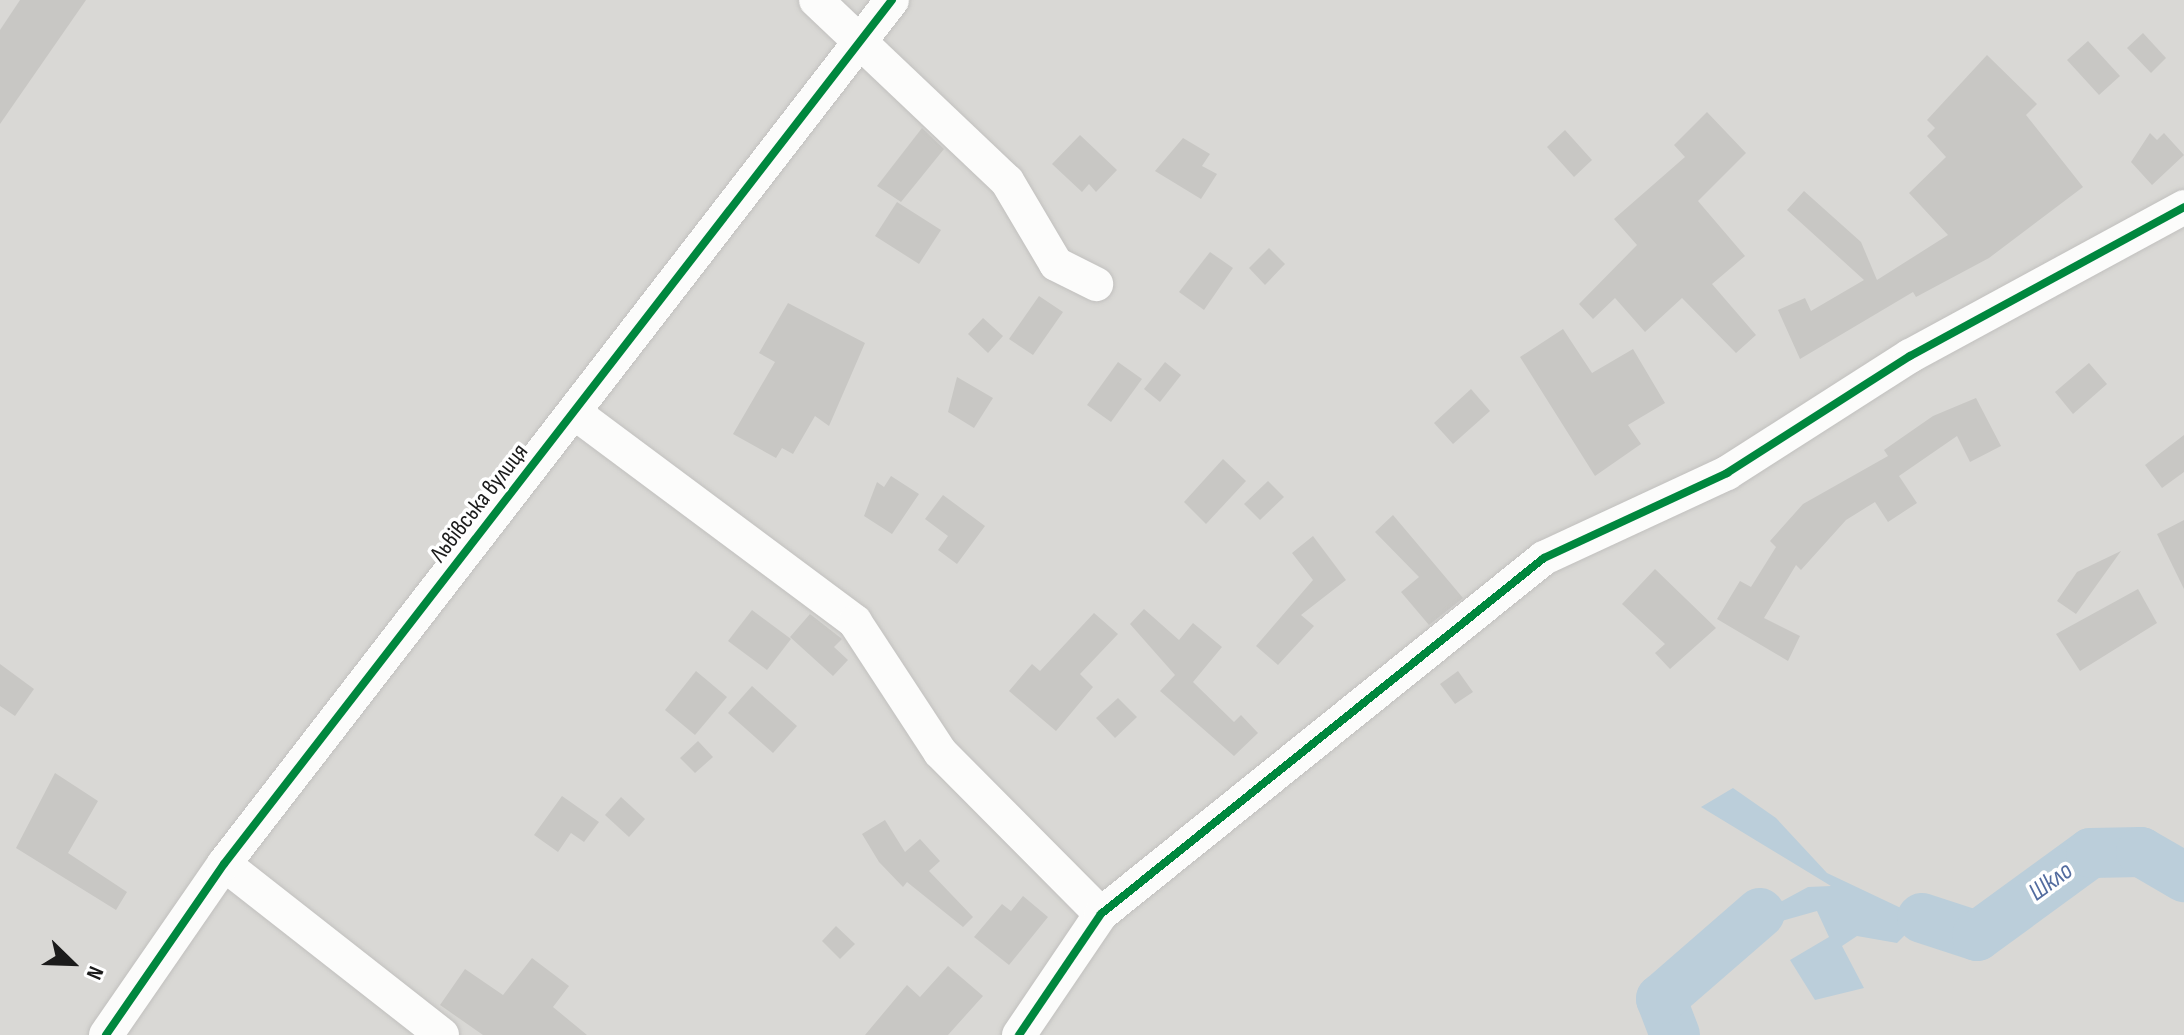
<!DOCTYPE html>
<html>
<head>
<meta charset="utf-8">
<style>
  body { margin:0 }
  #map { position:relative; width:2184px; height:1035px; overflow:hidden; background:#eae9e4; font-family:"Sofia Sans Condensed",sans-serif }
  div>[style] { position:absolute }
  .residential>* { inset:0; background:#d9d8d5 }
  .water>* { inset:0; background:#bbceda }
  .river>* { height:50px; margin:-25px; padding:0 25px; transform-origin:25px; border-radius:25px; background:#bbceda }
  .building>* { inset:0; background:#c8c7c4 }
  .roads { filter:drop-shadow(0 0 2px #c1c0be) drop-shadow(0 0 2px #c1c0be) }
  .minor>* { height:34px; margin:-17px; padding:0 17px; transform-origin:17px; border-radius:17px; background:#fcfcfb }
  .cycleway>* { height:8px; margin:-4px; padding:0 4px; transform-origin:4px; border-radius:4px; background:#00873e }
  span { translate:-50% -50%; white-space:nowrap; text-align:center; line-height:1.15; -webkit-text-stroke:7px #fff; paint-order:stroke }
  .street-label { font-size:24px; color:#1b1b1b }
  .water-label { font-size:26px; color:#536c9f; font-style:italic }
  .north { position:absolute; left:32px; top:923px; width:80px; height:80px; -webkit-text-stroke:6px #fff; paint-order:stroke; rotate:113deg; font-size:22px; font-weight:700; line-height:32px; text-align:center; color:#1b1b1b }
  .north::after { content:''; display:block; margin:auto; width:28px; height:36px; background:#1b1b1b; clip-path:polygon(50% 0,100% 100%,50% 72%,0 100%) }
</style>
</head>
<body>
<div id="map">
  <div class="residential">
    <div style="clip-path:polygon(0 0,2184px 0,2184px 1035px,0 1035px)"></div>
  </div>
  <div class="water">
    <div style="clip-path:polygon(1733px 788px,1776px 818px,1827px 873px,1922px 918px,1897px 943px,1857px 936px,1842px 946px,1864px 988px,1815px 1000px,1790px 960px,1829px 937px,1817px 911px,1767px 925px,1760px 913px,1808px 887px,1831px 886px,1701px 807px)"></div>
  </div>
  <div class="river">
    <div style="left:1922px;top:918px;width:58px;rotate:18.1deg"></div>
    <div style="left:1977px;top:936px;width:141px;rotate:-36.1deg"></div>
    <div style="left:2091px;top:853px;width:50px;rotate:-1.1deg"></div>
    <div style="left:2141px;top:852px;width:50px;rotate:30.2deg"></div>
    <div style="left:1675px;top:1035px;width:39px;rotate:-111deg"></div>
    <div style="left:1661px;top:999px;width:131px;rotate:-41deg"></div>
  </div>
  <div class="building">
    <div style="clip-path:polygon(20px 0,86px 0,0 124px,0 30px)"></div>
    <div style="clip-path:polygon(2143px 33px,2166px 58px,2151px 73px,2127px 48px)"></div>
    <div style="clip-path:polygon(2088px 41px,2120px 76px,2099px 95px,2067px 60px)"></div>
    <div style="clip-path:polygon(1987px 55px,2037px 104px,2026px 115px,2083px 187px,1989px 258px,1916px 297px,1913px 292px,1800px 359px,1778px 310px,1805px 298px,1811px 311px,1864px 280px,1787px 210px,1804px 191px,1861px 242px,1877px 280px,1948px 235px,1909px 193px,1946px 157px,1927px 136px,1935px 128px,1927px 120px)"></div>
    <div style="clip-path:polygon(1707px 112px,1746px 153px,1698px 201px,1745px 256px,1712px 284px,1756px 335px,1736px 353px,1682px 298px,1645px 332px,1615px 298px,1593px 319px,1579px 304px,1637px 245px,1614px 219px,1685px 157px,1674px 145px)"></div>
    <div style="clip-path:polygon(922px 128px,944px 149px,901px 202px,877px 186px)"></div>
    <div style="clip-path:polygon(1565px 130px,1592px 160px,1574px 177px,1547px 147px)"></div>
    <div style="clip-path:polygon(2150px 133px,2157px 140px,2164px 133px,2184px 155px,2152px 185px,2131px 162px)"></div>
    <div style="clip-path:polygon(1080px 135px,1117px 170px,1096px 192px,1089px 184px,1082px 192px,1052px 164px)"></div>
    <div style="clip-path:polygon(1183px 138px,1210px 154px,1202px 166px,1217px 174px,1201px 199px,1155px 171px)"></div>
    <div style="clip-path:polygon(897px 202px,941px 230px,919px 264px,875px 236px)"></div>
    <div style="clip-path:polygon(1269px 248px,1285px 264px,1265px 285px,1249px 268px)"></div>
    <div style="clip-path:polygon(1210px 252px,1233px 268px,1204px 310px,1179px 292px)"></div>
    <div style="clip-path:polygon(1039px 296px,1063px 312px,1033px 355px,1009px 339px)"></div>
    <div style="clip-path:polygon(788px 303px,865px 343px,829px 426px,815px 416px,793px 454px,782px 448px,776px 458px,733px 434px,775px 362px,759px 353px)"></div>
    <div style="clip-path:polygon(983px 318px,1003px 336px,988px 353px,968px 334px)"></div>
    <div style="clip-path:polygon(1563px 329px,1592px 373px,1633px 349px,1665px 403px,1628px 425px,1641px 444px,1595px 476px,1520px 357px)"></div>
    <div style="clip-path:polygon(1118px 362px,1142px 379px,1111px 422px,1087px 405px)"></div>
    <div style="clip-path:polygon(1165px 362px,1181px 375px,1160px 402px,1144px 389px)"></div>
    <div style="clip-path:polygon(2089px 363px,2107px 384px,2073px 414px,2055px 392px)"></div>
    <div style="clip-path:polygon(957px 377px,993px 398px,974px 428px,948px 412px)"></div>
    <div style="clip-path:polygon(1471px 389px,1490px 411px,1453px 444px,1434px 423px)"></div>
    <div style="clip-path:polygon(1976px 398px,2001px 446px,1970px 462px,1957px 436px,1899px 476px,1917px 503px,1888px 522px,1875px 502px,1846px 520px,1801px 570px,1796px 565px,1764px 618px,1800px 636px,1788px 661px,1717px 619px,1740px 581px,1751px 587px,1776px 547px,1770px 541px,1803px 504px,1888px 456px,1884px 450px,1933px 416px)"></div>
    <div style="clip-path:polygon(2184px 435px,2184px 472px,2162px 488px,2145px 465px)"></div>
    <div style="clip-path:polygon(1223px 459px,1246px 481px,1206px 524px,1184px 502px)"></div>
    <div style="clip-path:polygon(891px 476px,919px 494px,892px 534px,864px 516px,877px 482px,884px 487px)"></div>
    <div style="clip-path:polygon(1268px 481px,1284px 497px,1260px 520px,1244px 504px)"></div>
    <div style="clip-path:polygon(943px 495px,985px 526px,957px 564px,938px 550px,948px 536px,925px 519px)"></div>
    <div style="clip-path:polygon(1393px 515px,1463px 598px,1429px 625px,1401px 592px,1419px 577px,1375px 532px)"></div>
    <div style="clip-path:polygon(2184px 520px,2184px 589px,2157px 534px)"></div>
    <div style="clip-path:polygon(1313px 536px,1346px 580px,1301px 615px,1314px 626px,1278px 665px,1256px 646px,1313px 580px,1292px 553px)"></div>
    <div style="clip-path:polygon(2121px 551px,2076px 614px,2057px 601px,2077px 572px)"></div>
    <div style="clip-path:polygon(1655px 569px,1716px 628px,1670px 669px,1655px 653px,1665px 644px,1622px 604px)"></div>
    <div style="clip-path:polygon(2138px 589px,2157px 623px,2080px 671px,2056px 634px)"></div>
    <div style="clip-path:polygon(1144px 609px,1179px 640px,1193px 623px,1222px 647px,1193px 682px,1234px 722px,1241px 715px,1258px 733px,1234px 756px,1160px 691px,1175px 675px,1130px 624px)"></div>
    <div style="clip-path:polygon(752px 610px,791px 639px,767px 670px,728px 641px)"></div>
    <div style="clip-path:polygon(1094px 613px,1118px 634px,1080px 674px,1093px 687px,1056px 731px,1009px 691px,1032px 664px,1040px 671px)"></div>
    <div style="clip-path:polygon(810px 614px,842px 639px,834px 647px,848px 660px,833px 676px,790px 637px)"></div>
    <div style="clip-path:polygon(0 664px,34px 689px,15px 716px,0 706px)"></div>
    <div style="clip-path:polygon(696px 671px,727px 697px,695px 735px,665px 710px)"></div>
    <div style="clip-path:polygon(1458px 671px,1473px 692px,1455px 704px,1440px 684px)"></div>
    <div style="clip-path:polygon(752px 686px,797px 726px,773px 753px,728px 713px)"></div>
    <div style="clip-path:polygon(1118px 698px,1137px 717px,1115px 738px,1096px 718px)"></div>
    <div style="clip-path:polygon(698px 741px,713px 757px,695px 773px,680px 758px)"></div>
    <div style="clip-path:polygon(55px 773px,98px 801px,68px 853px,127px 892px,116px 910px,16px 848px)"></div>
    <div style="clip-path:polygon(562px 796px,599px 822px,584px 842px,571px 833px,558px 852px,534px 835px)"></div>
    <div style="clip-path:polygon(621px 797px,645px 819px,629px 837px,605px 815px)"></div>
    <div style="clip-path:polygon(885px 820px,905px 852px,920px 839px,940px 861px,929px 871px,973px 917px,963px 927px,907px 882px,903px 887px,879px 862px,862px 834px)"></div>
    <div style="clip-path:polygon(1023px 896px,1048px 917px,1009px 965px,974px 937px,1002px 904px,1011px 911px)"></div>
    <div style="clip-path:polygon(836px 926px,855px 944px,840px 959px,822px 941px)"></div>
    <div style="clip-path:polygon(532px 958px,569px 986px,553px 1007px,587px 1035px,483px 1035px,440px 1005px,465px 969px,503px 995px)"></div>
    <div style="clip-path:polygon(948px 966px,983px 996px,948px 1035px,865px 1035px,907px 985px,920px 997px)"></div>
  </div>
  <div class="roads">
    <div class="minor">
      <div style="left:816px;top:0;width:263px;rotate:43.5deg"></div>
      <div style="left:1007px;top:181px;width:96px;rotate:59.4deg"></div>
      <div style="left:1056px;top:264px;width:45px;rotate:26.6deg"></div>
      <div style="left:575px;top:413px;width:349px;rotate:36.7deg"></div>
      <div style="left:855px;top:622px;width:155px;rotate:56.8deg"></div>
      <div style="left:940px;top:752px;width:228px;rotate:45.2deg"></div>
      <div style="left:224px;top:864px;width:277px;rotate:38.1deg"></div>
      <div style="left:106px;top:1035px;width:208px;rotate:-55.4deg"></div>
      <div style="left:224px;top:864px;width:1092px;rotate:-52.29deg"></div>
      <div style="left:1019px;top:1035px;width:146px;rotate:-55.9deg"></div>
      <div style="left:1101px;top:914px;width:568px;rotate:-38.79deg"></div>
      <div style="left:1544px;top:558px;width:202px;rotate:-24.9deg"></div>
      <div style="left:1727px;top:473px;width:217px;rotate:-32.6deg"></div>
      <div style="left:1910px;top:356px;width:312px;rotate:-28.5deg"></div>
    </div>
  </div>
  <div class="cycleway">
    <div style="left:106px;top:1035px;width:208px;rotate:-55.4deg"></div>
    <div style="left:224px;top:864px;width:1092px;rotate:-52.29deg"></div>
    <div style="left:1019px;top:1035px;width:146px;rotate:-55.9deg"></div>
    <div style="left:1101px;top:914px;width:568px;rotate:-38.79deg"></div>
    <div style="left:1544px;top:558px;width:202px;rotate:-24.9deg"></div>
    <div style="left:1727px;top:473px;width:217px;rotate:-32.6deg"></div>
    <div style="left:1910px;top:356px;width:312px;rotate:-28.5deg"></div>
  </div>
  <div class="street-label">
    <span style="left:479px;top:503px;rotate:-52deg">Львівська вулиця</span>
  </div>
  <div class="water-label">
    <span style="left:2051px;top:882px;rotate:-36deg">Шкло</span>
  </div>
  <div class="north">N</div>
</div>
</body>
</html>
